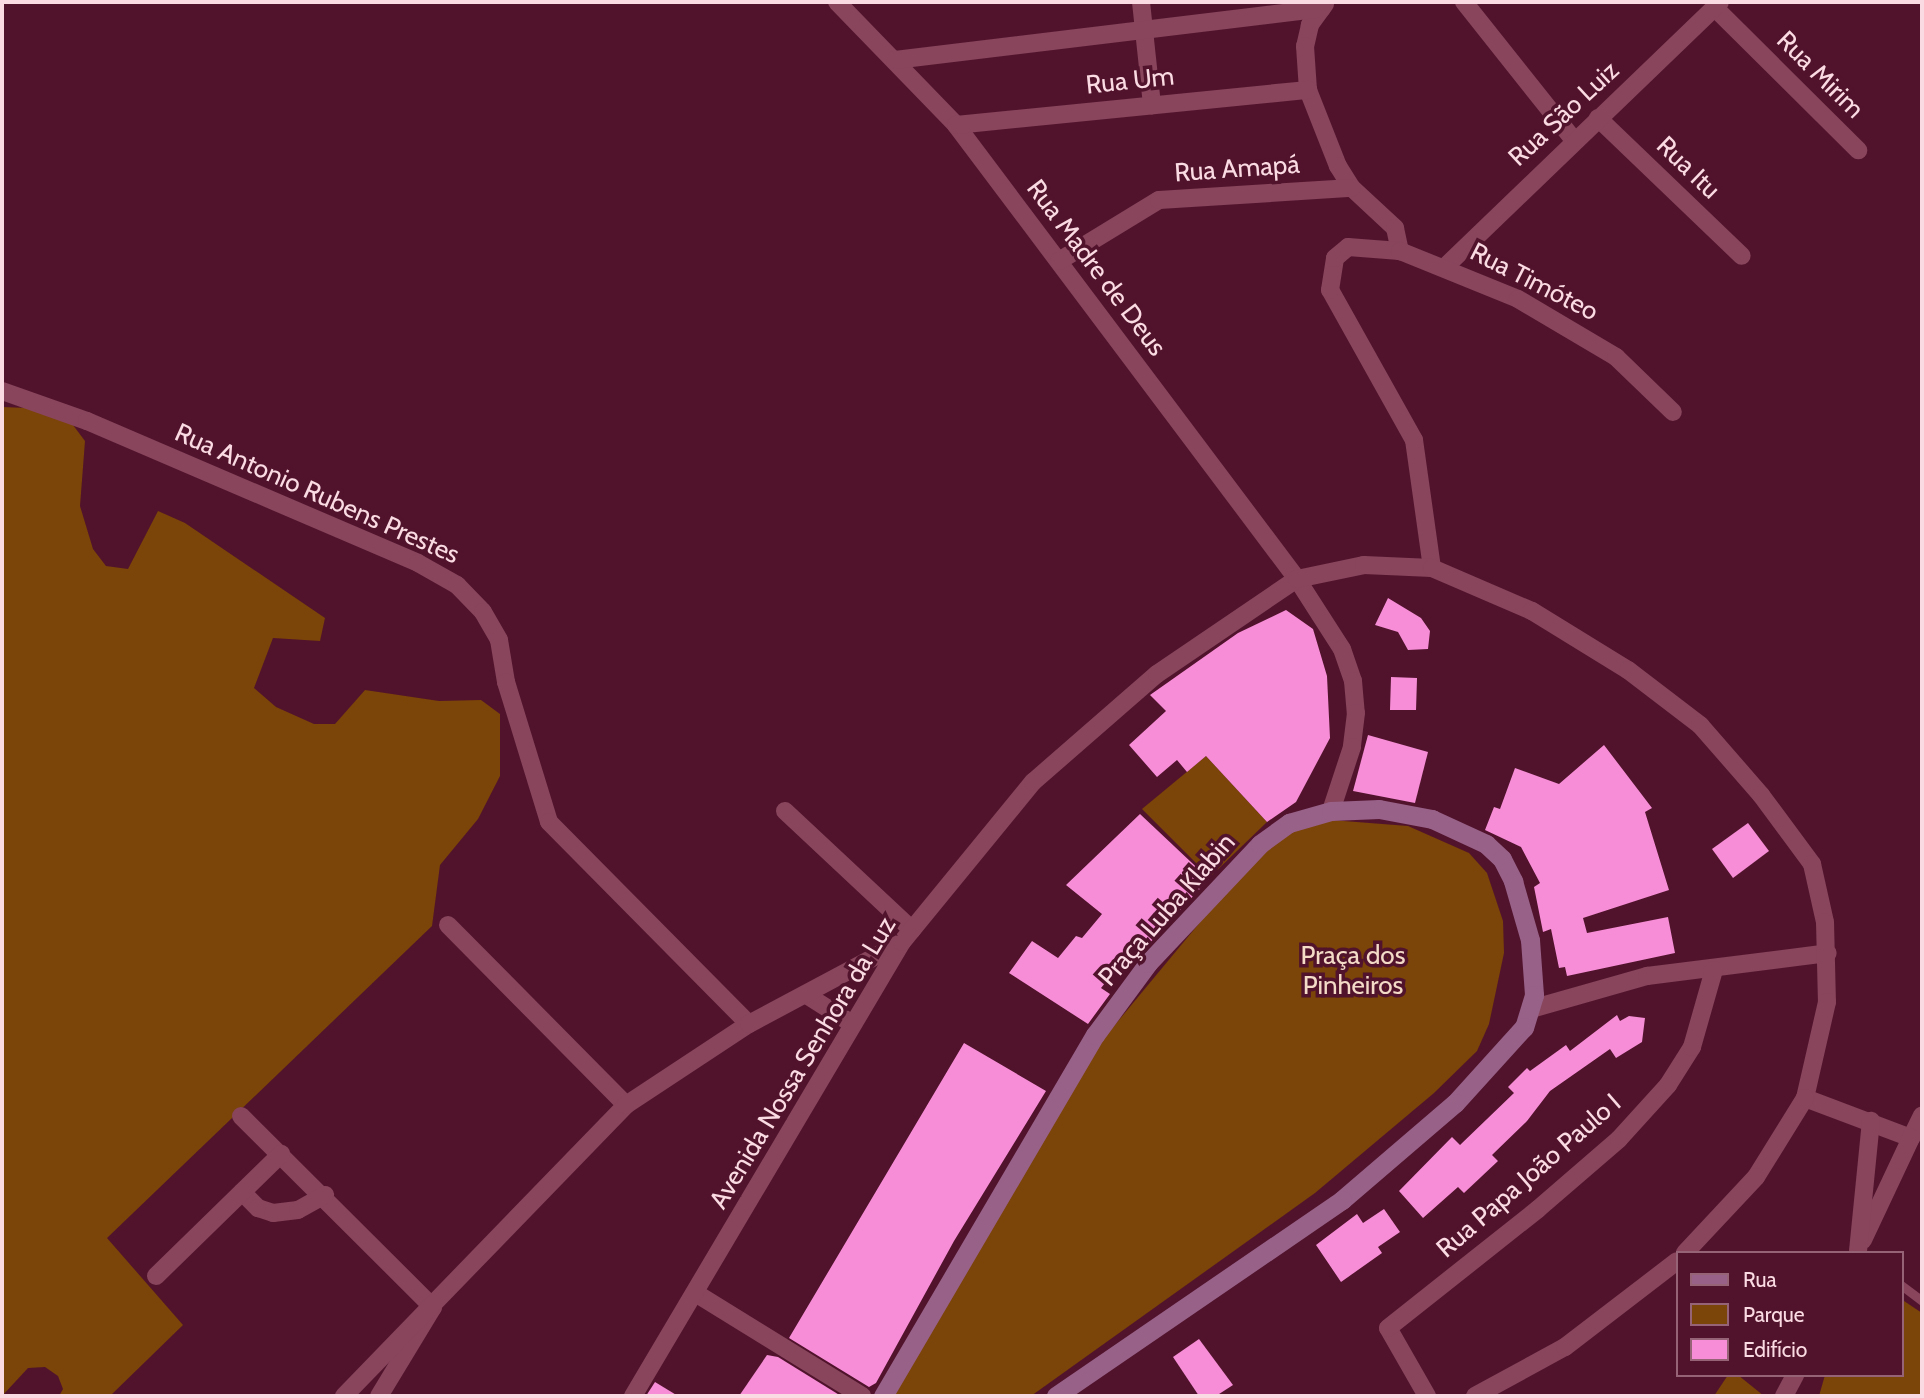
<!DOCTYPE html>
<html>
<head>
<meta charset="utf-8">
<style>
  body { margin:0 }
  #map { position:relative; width:1924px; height:1398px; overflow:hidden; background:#51132c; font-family:Cabin,sans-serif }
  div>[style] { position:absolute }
  .green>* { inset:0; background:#7b4408 }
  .building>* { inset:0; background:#f68dd6 }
  .service>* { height:9px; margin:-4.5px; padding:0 4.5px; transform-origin:4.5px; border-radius:4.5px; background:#88455c }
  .minor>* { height:18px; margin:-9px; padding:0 9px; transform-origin:9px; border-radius:9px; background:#88455c }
  .secondary>* { height:19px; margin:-9.5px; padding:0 9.5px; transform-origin:9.5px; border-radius:9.5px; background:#986188 }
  span { translate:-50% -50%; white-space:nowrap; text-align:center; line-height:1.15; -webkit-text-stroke:7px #51132c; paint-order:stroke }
  .street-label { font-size:26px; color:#fbdbe3 }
  .park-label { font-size:26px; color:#f3dbc8 }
  .frame { position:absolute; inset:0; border:4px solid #fbdbe3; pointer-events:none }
  .legend { position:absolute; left:1676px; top:1251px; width:228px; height:126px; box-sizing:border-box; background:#51132c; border:2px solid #956375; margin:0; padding:9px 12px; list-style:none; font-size:21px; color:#fbdbe3 }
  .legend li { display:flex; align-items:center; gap:14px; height:35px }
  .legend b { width:35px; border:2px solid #956375 }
</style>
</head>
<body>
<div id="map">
  <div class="green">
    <div style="clip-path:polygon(2px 407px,28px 408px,70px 421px,85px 441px,80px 506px,93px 549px,106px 566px,128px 569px,158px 511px,185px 523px,325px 618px,320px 641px,273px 638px,254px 688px,276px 707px,314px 724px,335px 724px,365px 690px,439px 701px,481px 700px,500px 714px,500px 776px,478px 819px,440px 865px,432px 926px,107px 1238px,183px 1325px,110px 1396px,59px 1396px,63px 1389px,58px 1376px,45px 1367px,28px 1368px,2px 1396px)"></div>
    <div style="clip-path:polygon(1206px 756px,1267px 822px,1210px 877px,1142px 809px)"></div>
    <div style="clip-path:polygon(1331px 820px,1408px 826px,1469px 853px,1487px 873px,1503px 921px,1504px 953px,1489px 1024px,1477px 1051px,1434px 1093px,1315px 1193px,1031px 1396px,894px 1396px,1104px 1038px,1221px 897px,1273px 845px,1296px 827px)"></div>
    <div style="clip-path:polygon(1901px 1299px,1922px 1313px,1922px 1396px,1819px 1396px,1825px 1375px,1901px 1375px)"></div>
    <div style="clip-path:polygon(1728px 1375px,1738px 1375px,1764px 1396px,1714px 1396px)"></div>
  </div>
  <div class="building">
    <div style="clip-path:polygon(1388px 598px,1421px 618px,1430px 631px,1428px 649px,1408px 650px,1398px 632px,1375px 625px)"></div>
    <div style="clip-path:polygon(1286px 610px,1313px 629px,1327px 676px,1330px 738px,1296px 802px,1267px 822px,1206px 756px,1187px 772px,1177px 760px,1157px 777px,1129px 745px,1166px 711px,1150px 695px,1238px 633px)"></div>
    <div style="clip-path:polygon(1391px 677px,1417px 678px,1416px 710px,1390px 710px)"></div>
    <div style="clip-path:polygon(1368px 735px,1428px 752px,1415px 803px,1353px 791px)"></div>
    <div style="clip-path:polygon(1604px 745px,1652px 808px,1645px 812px,1669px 890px,1583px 918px,1587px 933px,1668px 917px,1675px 953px,1567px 976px,1565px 967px,1559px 968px,1551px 929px,1543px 932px,1534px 887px,1540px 883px,1521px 847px,1485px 830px,1494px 807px,1500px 809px,1515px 768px,1559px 784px)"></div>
    <div style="clip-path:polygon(1140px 814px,1209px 879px,1145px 948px,1138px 943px,1101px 988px,1110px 994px,1088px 1024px,1009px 973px,1032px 941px,1058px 958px,1076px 936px,1082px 938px,1102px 914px,1066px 885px)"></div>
    <div style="clip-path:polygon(1748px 823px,1769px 851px,1733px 878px,1712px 849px)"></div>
    <div style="clip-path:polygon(1617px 1015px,1620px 1021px,1629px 1016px,1645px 1018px,1642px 1042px,1616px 1058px,1610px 1049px,1550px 1091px,1527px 1121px,1492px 1155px,1498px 1161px,1464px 1193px,1458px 1187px,1423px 1218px,1399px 1191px,1452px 1137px,1460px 1145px,1514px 1093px,1508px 1087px,1527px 1068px,1530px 1071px,1566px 1045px,1570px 1051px)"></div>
    <div style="clip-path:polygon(964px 1043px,1046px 1091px,954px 1241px,876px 1383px,869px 1387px,789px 1338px)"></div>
    <div style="clip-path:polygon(1384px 1209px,1400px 1232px,1378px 1247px,1382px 1253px,1341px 1282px,1316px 1245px,1357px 1214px,1363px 1223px)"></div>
    <div style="clip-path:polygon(1199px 1339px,1233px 1385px,1216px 1396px,1199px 1396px,1173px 1357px)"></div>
    <div style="clip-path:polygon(767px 1355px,778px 1357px,841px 1396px,739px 1396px)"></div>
    <div style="clip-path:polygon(655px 1382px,678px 1396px,646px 1396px)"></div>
  </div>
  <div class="service">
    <div style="left:1901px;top:1285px;width:26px;rotate:37deg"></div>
  </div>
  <div class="minor">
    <div style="left:837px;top:2px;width:171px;rotate:45.9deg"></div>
    <div style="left:956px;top:125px;width:568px;rotate:53.09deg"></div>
    <div style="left:1297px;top:579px;width:83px;rotate:57.3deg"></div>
    <div style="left:1342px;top:649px;width:34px;rotate:71deg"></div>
    <div style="left:1353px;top:681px;width:32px;rotate:85deg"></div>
    <div style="left:1356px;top:713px;width:34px;rotate:97deg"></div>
    <div style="left:1352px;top:747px;width:67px;rotate:108.2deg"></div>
    <div style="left:1141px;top:2px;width:104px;rotate:83.9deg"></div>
    <div style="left:1464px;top:2px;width:175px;rotate:51.5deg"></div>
    <div style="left:1325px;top:4px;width:26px;rotate:126deg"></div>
    <div style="left:1310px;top:25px;width:22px;rotate:103deg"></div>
    <div style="left:1305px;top:46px;width:44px;rotate:86.1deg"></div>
    <div style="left:1308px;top:90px;width:82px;rotate:68.5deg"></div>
    <div style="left:1338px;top:166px;width:26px;rotate:58deg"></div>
    <div style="left:1352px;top:188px;width:59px;rotate:42.9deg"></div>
    <div style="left:1395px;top:228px;width:24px;rotate:78deg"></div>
    <div style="left:1715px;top:8px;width:202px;rotate:44.8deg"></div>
    <div style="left:895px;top:60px;width:430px;rotate:-6.9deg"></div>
    <div style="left:1598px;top:118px;width:199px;rotate:43.8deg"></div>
    <div style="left:956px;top:125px;width:354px;rotate:-5.7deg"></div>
    <div style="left:1059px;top:261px;width:117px;rotate:-31.4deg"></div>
    <div style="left:1159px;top:200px;width:193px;rotate:-3.6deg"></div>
    <div style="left:1446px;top:266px;width:380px;rotate:-43.9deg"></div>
    <div style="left:2px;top:391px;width:90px;rotate:19.4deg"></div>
    <div style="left:87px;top:421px;width:360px;rotate:23.2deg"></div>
    <div style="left:418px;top:563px;width:45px;rotate:29.4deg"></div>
    <div style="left:457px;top:585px;width:37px;rotate:46deg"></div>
    <div style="left:483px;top:612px;width:32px;rotate:60deg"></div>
    <div style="left:499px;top:640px;width:43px;rotate:80.5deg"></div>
    <div style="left:506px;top:682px;width:146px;rotate:72.9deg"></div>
    <div style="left:549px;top:822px;width:284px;rotate:45.3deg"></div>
    <div style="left:1432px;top:568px;width:129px;rotate:-98deg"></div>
    <div style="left:1414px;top:440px;width:172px;rotate:-119.2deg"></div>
    <div style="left:1330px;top:290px;width:32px;rotate:-81deg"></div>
    <div style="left:1335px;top:258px;width:17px;rotate:-40deg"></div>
    <div style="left:1348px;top:247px;width:52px;rotate:4.4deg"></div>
    <div style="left:1400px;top:251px;width:127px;rotate:22.1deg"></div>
    <div style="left:1518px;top:299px;width:114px;rotate:30.6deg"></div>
    <div style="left:1616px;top:357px;width:79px;rotate:44deg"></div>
    <div style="left:785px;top:811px;width:174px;rotate:43.1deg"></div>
    <div style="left:448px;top:925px;width:253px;rotate:45.3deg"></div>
    <div style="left:808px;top:996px;width:51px;rotate:32.1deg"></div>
    <div style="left:1531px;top:1009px;width:121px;rotate:-15.9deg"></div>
    <div style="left:1647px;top:976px;width:182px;rotate:-7.2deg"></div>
    <div style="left:1805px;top:1098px;width:113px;rotate:20.7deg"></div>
    <div style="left:1911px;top:1138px;width:25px;rotate:-64deg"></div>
    <div style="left:241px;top:1116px;width:271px;rotate:44.9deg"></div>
    <div style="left:433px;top:1307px;width:104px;rotate:121.2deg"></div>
    <div style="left:242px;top:1192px;width:23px;rotate:45deg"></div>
    <div style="left:258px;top:1208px;width:16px;rotate:18deg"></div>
    <div style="left:273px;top:1213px;width:25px;rotate:-7deg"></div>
    <div style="left:298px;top:1210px;width:31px;rotate:-29deg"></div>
    <div style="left:1863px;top:1240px;width:113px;rotate:-64.8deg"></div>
    <div style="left:1858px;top:1251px;width:131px;rotate:-84.3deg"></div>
    <div style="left:156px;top:1276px;width:175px;rotate:-44.3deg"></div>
    <div style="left:697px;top:1294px;width:194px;rotate:31.7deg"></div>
    <div style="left:344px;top:1396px;width:405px;rotate:-45.9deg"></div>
    <div style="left:626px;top:1105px;width:147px;rotate:-33.4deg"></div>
    <div style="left:749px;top:1024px;width:170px;rotate:-28.1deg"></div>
    <div style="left:633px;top:1396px;width:528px;rotate:-59.35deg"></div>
    <div style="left:902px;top:942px;width:207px;rotate:-50.7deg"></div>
    <div style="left:1033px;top:782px;width:164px;rotate:-41.1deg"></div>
    <div style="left:1157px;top:674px;width:169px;rotate:-34.2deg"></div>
    <div style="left:1297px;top:579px;width:68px;rotate:-11.8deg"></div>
    <div style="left:1364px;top:565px;width:68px;rotate:2.5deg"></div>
    <div style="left:1432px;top:568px;width:109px;rotate:23.3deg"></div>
    <div style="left:1532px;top:611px;width:113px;rotate:31.6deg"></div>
    <div style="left:1628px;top:670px;width:91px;rotate:37.4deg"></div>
    <div style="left:1700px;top:725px;width:93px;rotate:48.9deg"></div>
    <div style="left:1761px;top:795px;width:86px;rotate:53.5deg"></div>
    <div style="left:1812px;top:864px;width:59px;rotate:77.4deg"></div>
    <div style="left:1825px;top:922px;width:80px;rotate:88.6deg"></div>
    <div style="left:1827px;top:1002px;width:98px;rotate:102.9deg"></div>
    <div style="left:1805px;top:1098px;width:93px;rotate:121.8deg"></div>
    <div style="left:1756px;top:1177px;width:104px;rotate:133.1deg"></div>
    <div style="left:1427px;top:1396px;width:78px;rotate:-119.8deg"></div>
    <div style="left:1388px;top:1328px;width:191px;rotate:-38.4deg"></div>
    <div style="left:1538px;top:1209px;width:107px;rotate:-40.8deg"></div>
    <div style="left:1619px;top:1139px;width:73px;rotate:-47.8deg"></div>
    <div style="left:1668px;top:1085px;width:45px;rotate:-57.7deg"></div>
    <div style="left:1692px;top:1047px;width:80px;rotate:-74.1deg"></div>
    <div style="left:1475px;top:1396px;width:102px;rotate:-28.6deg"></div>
    <div style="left:1565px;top:1347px;width:141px;rotate:-37.5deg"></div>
    <div style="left:1784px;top:1396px;width:24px;rotate:-62deg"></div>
  </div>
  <div class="secondary">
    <div style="left:883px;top:1396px;width:419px;rotate:-59.6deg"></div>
    <div style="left:1095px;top:1035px;width:89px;rotate:-53.6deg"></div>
    <div style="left:1148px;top:963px;width:163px;rotate:-46.7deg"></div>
    <div style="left:1260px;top:844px;width:36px;rotate:-36deg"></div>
    <div style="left:1289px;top:823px;width:44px;rotate:-15.9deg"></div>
    <div style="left:1331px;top:811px;width:48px;rotate:-2.4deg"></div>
    <div style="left:1379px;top:809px;width:54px;rotate:10.7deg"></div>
    <div style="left:1432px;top:819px;width:60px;rotate:24.8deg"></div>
    <div style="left:1486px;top:844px;width:22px;rotate:43deg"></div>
    <div style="left:1502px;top:859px;width:25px;rotate:63deg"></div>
    <div style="left:1513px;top:881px;width:61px;rotate:73.9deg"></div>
    <div style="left:1530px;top:940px;width:55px;rotate:85.8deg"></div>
    <div style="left:1534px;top:995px;width:34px;rotate:107deg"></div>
    <div style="left:1524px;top:1027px;width:103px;rotate:132.2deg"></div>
    <div style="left:1455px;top:1103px;width:149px;rotate:139.4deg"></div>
    <div style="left:1342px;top:1200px;width:347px;rotate:145.6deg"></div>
  </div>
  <div class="street-label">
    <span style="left:1820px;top:75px;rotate:45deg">Rua Mirim</span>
    <span style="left:1130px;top:81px;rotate:-6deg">Rua Um</span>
    <span style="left:1564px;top:114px;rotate:-43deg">Rua São Luiz</span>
    <span style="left:1688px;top:168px;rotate:44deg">Rua Itu</span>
    <span style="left:1237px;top:169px;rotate:-4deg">Rua Amapá</span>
    <span style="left:1096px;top:268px;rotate:53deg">Rua Madre de Deus</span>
    <span style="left:1534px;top:282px;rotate:27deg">Rua Timóteo</span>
    <span style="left:317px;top:494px;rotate:24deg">Rua Antonio Rubens Prestes</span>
    <span style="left:1167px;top:910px;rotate:-49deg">Praça Luba Klabin</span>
    <span style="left:803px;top:1063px;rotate:-59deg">Avenida Nossa Senhora da Luz</span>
    <span style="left:1529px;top:1176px;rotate:-41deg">Rua Papa João Paulo I</span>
  </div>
  <div class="park-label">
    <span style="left:1353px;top:971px">Praça dos<br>Pinheiros</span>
  </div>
  <div class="frame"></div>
  <ul class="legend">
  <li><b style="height:9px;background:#986188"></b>Rua</li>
  <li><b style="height:19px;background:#7b4408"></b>Parque</li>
  <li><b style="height:19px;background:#f68dd6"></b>Edifício</li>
  </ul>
</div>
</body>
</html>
